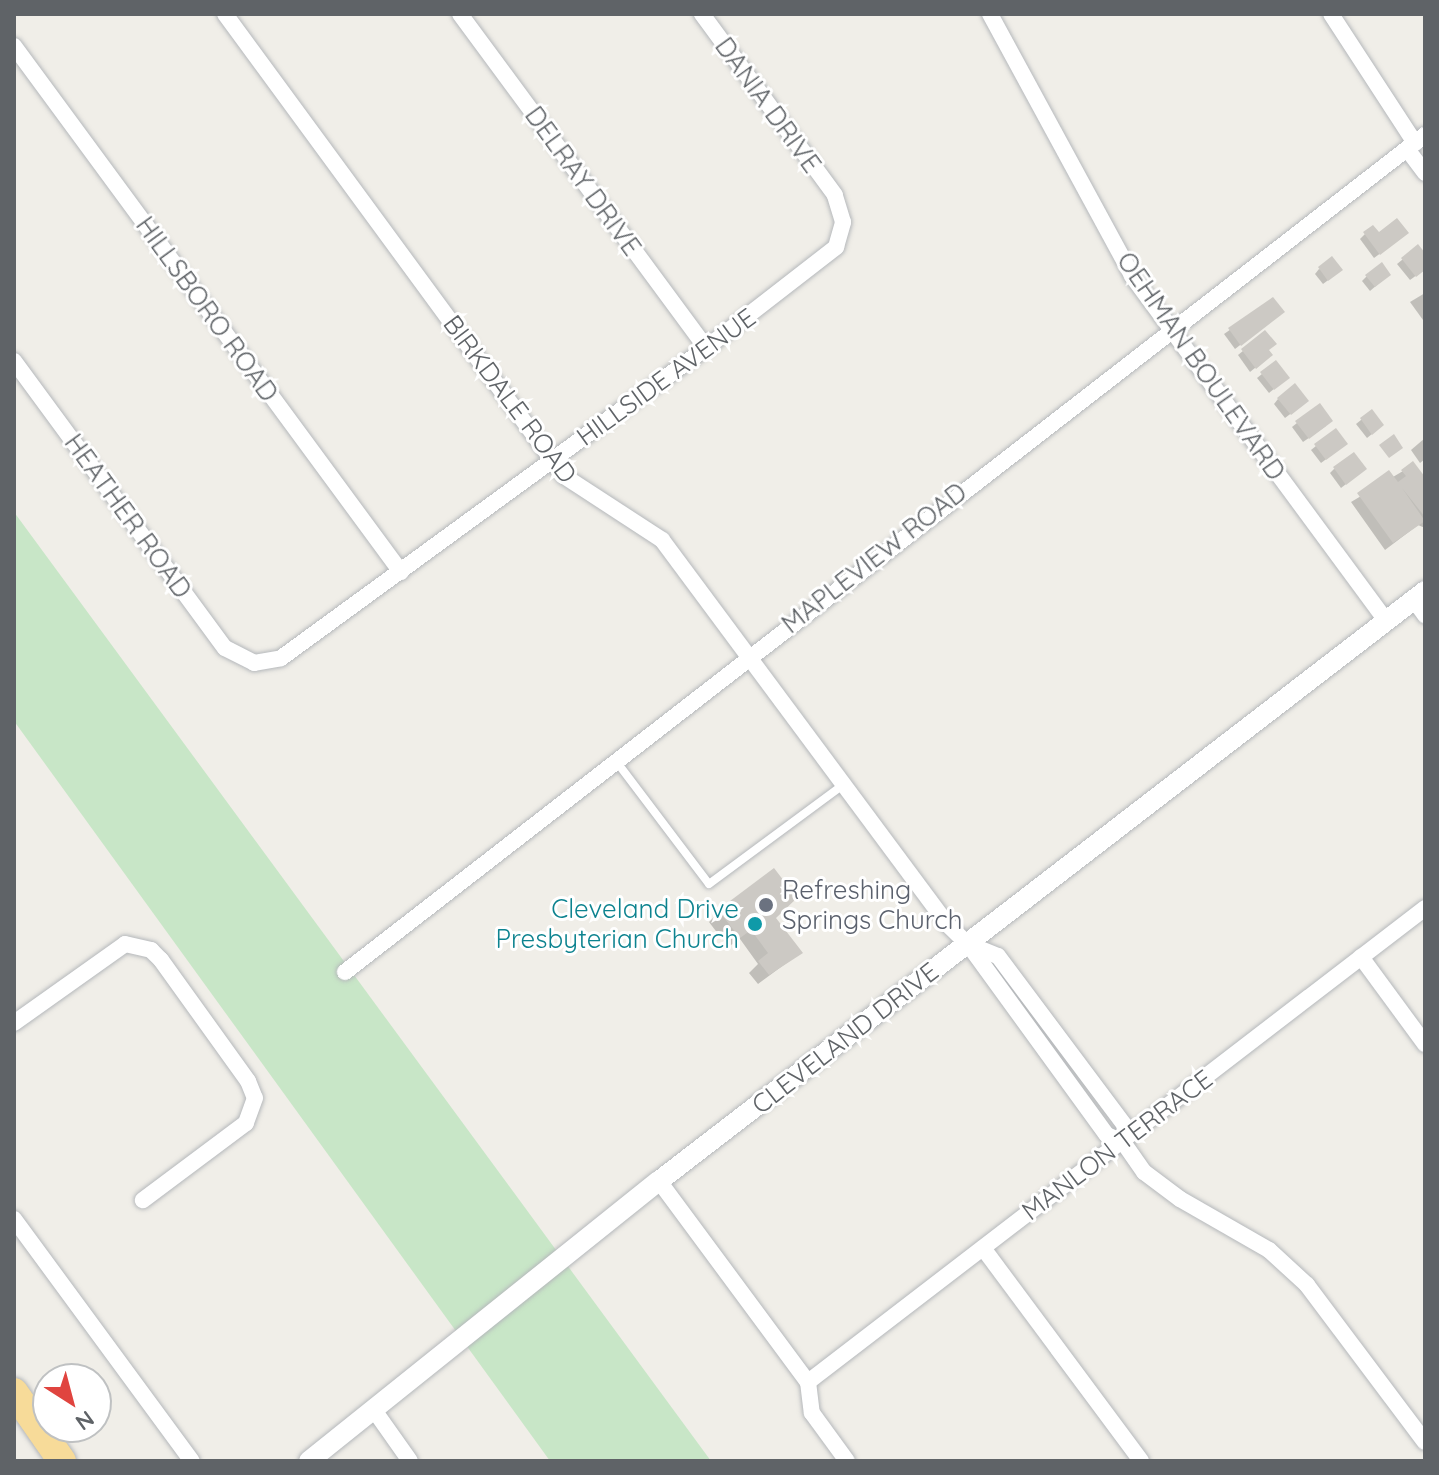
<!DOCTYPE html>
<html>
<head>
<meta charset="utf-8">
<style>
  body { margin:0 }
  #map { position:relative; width:1439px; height:1475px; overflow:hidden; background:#f0eee8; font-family:Quicksand,sans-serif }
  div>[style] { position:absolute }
  .green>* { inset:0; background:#c8e6c7 }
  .shadow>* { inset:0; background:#0003 }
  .building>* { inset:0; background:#ccc9c4 }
  .roads { filter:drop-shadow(0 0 2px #b5b8bb) drop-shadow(0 0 2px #b5b8bb) }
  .service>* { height:8px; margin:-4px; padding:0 4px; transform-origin:4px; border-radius:4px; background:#fff }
  .minor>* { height:16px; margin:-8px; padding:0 8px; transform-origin:8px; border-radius:8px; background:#fff }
  .tertiary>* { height:20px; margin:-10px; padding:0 10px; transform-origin:10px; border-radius:10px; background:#fff }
  .motorway>* { height:28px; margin:-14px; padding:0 14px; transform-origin:14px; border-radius:14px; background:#f7db99 }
  .dots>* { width:22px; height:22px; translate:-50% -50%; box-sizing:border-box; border:4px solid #fff; border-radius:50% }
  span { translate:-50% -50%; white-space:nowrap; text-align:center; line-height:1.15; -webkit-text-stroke:6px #fff; paint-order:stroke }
  .street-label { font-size:26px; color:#5f6367 }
  .worship-label { font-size:26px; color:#5b616d }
  .left { translate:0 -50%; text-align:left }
  .culture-label { font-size:26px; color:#0d838f }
  .right { translate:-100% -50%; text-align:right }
  .frame { position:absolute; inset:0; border:16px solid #5f6367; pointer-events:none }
  .north { position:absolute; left:32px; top:1363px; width:80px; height:80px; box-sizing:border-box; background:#fff; border:2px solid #bfc1c2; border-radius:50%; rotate:144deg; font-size:22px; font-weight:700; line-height:32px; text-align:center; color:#5f6367 }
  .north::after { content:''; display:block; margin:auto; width:28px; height:36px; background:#e0443f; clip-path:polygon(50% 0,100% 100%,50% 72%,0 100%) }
</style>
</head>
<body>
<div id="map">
  <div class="green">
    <div style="clip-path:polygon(14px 512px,711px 1461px,550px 1461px,14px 721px)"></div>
  </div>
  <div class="shadow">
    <div style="clip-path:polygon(1365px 234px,1378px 234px,1401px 238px,1374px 258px,1360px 239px)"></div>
    <div style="clip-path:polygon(1418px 247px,1425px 269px,1410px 280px,1397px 264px)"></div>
    <div style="clip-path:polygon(1319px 269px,1335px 275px,1323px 284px,1315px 274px)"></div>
    <div style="clip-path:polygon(1367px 276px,1384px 279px,1370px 291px,1362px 281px)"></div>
    <div style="clip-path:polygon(1425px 293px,1425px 318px,1423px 320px,1410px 302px)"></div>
    <div style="clip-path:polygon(1273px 300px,1278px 316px,1235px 349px,1224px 334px)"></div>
    <div style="clip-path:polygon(1265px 333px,1266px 359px,1250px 372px,1238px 355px)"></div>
    <div style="clip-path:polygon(1262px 374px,1282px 382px,1269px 393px,1257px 378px)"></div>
    <div style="clip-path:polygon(1278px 399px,1302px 405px,1285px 418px,1274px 404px)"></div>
    <div style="clip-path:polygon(1371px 412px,1377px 430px,1367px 438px,1356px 424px)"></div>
    <div style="clip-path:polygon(1297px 423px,1326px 426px,1303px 442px,1292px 427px)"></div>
    <div style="clip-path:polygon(1425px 438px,1425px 459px,1420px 463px,1411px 450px)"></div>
    <div style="clip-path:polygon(1316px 446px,1341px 448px,1321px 463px,1311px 450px)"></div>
    <div style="clip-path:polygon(1334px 469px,1360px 473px,1341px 488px,1330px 473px)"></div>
    <div style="clip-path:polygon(1403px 471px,1425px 480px,1425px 528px,1418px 525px,1385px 550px,1351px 502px)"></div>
    <div style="clip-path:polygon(719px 912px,774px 918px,800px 953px,758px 984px,749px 973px,758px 964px,740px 939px,728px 947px,709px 922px)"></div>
  </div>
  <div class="building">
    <div style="clip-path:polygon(1397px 218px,1409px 233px,1380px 255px,1363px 232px,1373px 225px,1379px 232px)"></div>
    <div style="clip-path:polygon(1418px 244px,1425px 253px,1425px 270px,1416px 277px,1401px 258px)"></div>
    <div style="clip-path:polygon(1332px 256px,1343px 270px,1328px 281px,1318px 267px)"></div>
    <div style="clip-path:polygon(1382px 262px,1391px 275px,1375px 287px,1365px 275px)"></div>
    <div style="clip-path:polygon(1273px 297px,1285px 312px,1241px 346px,1228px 328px)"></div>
    <div style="clip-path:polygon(1265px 330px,1277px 344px,1269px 350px,1273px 355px,1256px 369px,1241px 349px)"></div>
    <div style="clip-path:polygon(1276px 360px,1290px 378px,1274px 390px,1260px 372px)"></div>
    <div style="clip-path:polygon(1295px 383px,1309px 401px,1291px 415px,1277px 398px)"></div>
    <div style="clip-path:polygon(1320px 403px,1333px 421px,1309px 439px,1295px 421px)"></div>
    <div style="clip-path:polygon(1372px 409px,1384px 425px,1372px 435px,1360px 418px)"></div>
    <div style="clip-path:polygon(1336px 428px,1348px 444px,1326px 460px,1314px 444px)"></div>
    <div style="clip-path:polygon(1394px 434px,1403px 448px,1389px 458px,1379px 445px)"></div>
    <div style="clip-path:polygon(1354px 452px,1367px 469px,1346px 485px,1333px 467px)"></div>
    <div style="clip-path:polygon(1413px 461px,1425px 477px,1425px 517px,1402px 488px,1425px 521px,1393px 543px,1357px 493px,1389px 470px,1398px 482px,1406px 476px,1401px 470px)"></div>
    <div style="clip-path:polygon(774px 868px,797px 898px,776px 918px,803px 953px,769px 975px,758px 961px,768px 953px,751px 930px,740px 938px,718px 910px)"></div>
  </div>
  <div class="roads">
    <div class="service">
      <div style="left:616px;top:761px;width:154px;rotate:52.9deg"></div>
      <div style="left:709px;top:884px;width:167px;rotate:-36.5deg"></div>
    </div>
    <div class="minor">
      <div style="left:225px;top:14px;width:573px;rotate:53.73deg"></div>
      <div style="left:564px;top:476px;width:117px;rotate:33.1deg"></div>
      <div style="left:662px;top:540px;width:478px;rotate:53.4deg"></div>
      <div style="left:947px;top:924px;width:29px;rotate:44deg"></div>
      <div style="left:968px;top:944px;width:32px;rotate:22deg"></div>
      <div style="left:998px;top:956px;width:212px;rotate:53.2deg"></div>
      <div style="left:1125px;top:1126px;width:16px;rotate:97deg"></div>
      <div style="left:1123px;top:1142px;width:37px;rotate:55deg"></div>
      <div style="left:1144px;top:1172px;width:45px;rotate:36.9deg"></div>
      <div style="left:1180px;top:1199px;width:103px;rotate:29.8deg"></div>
      <div style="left:1269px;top:1250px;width:52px;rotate:42.6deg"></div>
      <div style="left:1307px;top:1285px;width:196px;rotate:53.1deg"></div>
      <div style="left:460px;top:14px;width:415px;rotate:53.6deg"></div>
      <div style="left:990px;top:14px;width:298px;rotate:61.5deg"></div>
      <div style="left:1132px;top:276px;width:428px;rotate:53.6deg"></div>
      <div style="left:1331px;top:14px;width:154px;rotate:56.9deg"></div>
      <div style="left:14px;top:46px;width:653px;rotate:53.66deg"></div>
      <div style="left:1407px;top:149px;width:30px;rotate:53deg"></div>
      <div style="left:14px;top:361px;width:356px;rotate:53.7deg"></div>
      <div style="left:225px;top:648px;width:33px;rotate:27deg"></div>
      <div style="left:254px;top:663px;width:27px;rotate:-10deg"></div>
      <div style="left:281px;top:658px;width:526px;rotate:-36.11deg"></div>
      <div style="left:706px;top:348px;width:165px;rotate:-37.8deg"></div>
      <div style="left:836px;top:247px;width:26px;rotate:-74deg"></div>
      <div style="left:843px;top:222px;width:28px;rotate:-107deg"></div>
      <div style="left:835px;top:195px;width:225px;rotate:-126.3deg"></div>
      <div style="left:1414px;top:600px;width:19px;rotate:54deg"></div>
      <div style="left:968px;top:944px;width:236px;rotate:54deg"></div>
      <div style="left:1107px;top:1135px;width:17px;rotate:24deg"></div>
      <div style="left:1361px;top:957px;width:108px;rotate:53.7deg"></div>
      <div style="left:345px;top:972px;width:1366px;rotate:-37.78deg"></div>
      <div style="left:14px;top:1023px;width:136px;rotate:-35.4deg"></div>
      <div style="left:125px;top:944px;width:27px;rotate:13deg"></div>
      <div style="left:151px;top:950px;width:14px;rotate:45deg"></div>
      <div style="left:161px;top:960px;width:149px;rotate:54.3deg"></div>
      <div style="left:248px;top:1081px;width:18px;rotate:68deg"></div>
      <div style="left:255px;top:1098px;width:27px;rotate:110deg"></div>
      <div style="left:246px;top:1123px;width:129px;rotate:143.2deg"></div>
      <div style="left:659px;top:1181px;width:250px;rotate:53.5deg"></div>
      <div style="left:808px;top:1382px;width:31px;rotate:83deg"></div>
      <div style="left:812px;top:1413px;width:59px;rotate:53.9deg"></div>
      <div style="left:14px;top:1219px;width:300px;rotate:53.7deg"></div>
      <div style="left:983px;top:1248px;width:265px;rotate:53.4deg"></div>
      <div style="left:808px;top:1382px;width:778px;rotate:-37.53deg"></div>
      <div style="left:374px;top:1410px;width:62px;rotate:54.8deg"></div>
    </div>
    <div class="tertiary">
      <div style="left:309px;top:1461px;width:448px;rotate:-38.7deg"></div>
      <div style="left:659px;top:1181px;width:967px;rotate:-37.6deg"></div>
    </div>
    <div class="motorway">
      <div style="left:14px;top:1392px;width:84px;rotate:55.2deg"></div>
    </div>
  </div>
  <div class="dots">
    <div style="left:766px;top:905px;background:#6b7280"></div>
    <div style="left:755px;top:924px;background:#0f9aa8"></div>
  </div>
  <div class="street-label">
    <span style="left:768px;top:105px;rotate:54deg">DANIA DRIVE</span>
    <span style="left:583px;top:181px;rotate:54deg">DELRAY DRIVE</span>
    <span style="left:207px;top:309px;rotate:54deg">HILLSBORO ROAD</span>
    <span style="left:1201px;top:366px;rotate:55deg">OEHMAN BOULEVARD</span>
    <span style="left:666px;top:377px;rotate:-36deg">HILLSIDE AVENUE</span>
    <span style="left:510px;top:399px;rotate:53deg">BIRKDALE ROAD</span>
    <span style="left:128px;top:516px;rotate:54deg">HEATHER ROAD</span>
    <span style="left:874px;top:558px;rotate:-38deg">MAPLEVIEW ROAD</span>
    <span style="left:845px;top:1038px;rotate:-38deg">CLEVELAND DRIVE</span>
    <span style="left:1117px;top:1145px;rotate:-37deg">MANLON TERRACE</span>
  </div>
  <div class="worship-label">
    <span class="left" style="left:782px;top:905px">Refreshing<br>Springs Church</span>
  </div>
  <div class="culture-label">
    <span class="right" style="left:739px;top:924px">Cleveland Drive<br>Presbyterian Church</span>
  </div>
  <div class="frame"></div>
  <div class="north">N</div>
</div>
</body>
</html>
